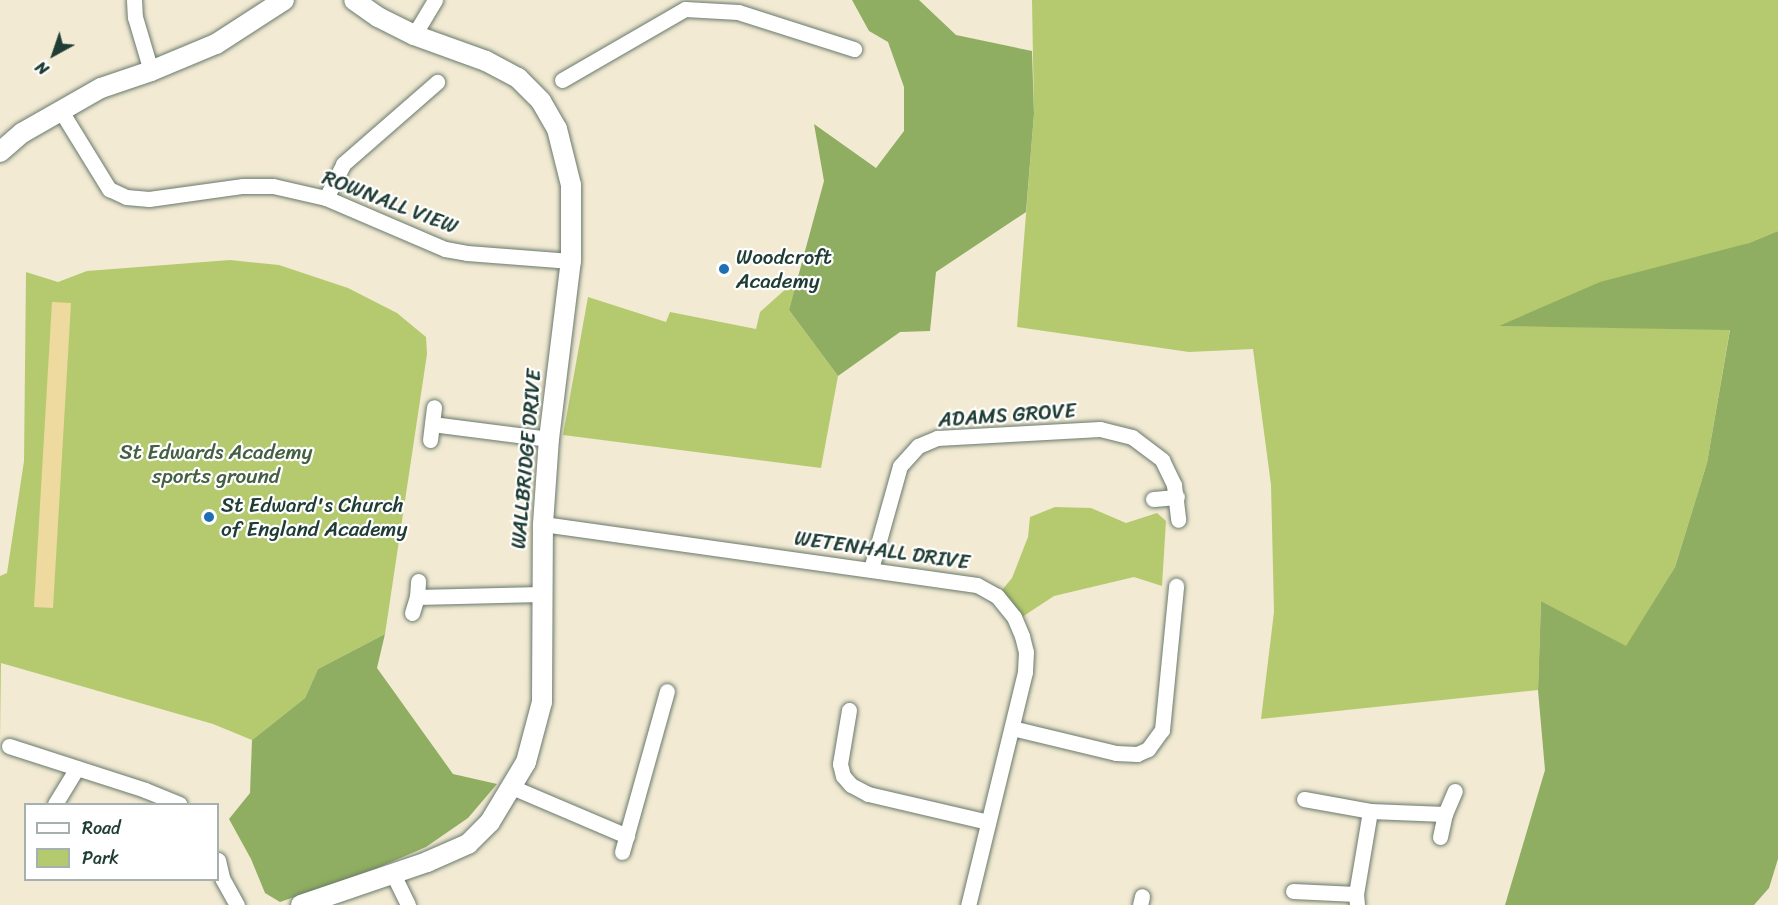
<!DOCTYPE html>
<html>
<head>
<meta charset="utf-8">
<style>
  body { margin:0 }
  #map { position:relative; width:1778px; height:905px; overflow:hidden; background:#f2ead3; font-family:Sriracha,sans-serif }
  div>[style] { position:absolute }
  .green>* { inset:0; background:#b5ca6e }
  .forest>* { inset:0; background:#90ae61 }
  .sand>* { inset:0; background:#eeda9e }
  .roads { filter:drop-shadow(0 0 2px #697a6c) drop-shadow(0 0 2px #697a6c) }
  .minor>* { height:15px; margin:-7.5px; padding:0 7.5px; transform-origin:7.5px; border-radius:7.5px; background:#fff }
  .tertiary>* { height:20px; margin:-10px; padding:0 10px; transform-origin:10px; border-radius:10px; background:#fff }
  .dots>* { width:16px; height:16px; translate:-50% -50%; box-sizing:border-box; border:3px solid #fff; border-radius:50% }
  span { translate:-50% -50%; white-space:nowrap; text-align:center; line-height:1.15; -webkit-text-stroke:4.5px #fff; paint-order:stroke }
  .street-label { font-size:21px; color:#1f3d34 }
  .poi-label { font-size:21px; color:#1f3d34 }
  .left { translate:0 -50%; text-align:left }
  .park-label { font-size:21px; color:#446042 }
  .legend { position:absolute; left:24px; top:803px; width:195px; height:78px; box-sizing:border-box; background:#fff; border:2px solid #a5b1ae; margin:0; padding:8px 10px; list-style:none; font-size:18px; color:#1f3d34 }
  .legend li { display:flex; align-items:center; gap:12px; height:30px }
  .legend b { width:30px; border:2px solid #a5b1ae }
  .north { position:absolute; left:24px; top:24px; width:60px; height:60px; -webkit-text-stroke:4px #fff; paint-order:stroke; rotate:220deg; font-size:16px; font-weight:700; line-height:24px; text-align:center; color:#1f3d34 }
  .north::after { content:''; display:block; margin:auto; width:21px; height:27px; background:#1f3d34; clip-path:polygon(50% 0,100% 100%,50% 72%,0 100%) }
</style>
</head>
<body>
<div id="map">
  <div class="green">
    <div style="clip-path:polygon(1032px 0,1778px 0,1778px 231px,1749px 243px,1501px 326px,1730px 329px,1707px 463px,1675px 567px,1626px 647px,1541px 601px,1538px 690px,1261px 719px,1274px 612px,1271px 485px,1253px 349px,1189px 352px,1017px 327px,1034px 114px)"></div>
    <div style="clip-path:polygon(230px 260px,279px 265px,348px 288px,397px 313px,426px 337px,427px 354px,385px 634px,318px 669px,305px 698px,252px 740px,213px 724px,1px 663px,0 741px,0 576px,7px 573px,24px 461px,26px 272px,58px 282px,87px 271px)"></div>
    <div style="clip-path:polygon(798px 278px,789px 310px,838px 376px,821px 468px,563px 435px,588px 297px,666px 322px,670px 312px,756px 329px,760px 312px)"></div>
    <div style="clip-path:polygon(1055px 507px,1091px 508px,1126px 523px,1157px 513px,1166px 521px,1162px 586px,1134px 577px,1054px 596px,1016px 621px,997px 596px,1012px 578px,1028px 537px,1030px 517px)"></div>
  </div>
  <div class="forest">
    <div style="clip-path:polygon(852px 0,919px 0,956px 35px,1032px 51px,1034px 114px,1026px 212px,936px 272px,930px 331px,900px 332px,838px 376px,789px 310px,824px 181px,814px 124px,876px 168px,904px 131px,904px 87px,888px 42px,869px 31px)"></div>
    <div style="clip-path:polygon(1778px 231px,1778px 859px,1769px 888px,1754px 905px,1505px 905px,1545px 770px,1538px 690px,1541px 601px,1626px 646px,1675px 567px,1707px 463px,1730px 330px,1499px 326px,1600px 282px,1749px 243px)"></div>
    <div style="clip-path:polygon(385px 634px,377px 668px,453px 774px,497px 784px,468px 818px,426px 847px,375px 869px,280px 902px,265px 893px,251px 859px,229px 819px,250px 793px,252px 740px,305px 698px,318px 669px)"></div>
  </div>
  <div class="sand">
    <div style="clip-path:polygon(52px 302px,71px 303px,53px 608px,34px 607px)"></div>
  </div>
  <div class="roads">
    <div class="minor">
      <div style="left:134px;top:0;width:17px;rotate:87deg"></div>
      <div style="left:135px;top:17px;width:56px;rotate:73.5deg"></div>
      <div style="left:414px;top:35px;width:41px;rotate:-59deg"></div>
      <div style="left:562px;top:80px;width:142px;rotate:-30deg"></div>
      <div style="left:685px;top:9px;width:53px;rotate:3.2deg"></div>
      <div style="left:738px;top:12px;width:122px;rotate:17.7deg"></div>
      <div style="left:61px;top:111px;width:92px;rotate:58.4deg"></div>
      <div style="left:109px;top:189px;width:19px;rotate:25deg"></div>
      <div style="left:126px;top:197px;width:23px;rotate:5deg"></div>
      <div style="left:149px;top:199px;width:95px;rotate:-7.9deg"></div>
      <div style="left:243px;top:186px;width:30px"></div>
      <div style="left:273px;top:186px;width:54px;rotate:12.8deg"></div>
      <div style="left:326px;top:198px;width:129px;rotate:23.2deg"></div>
      <div style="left:445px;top:249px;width:22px;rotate:10deg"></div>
      <div style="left:467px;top:253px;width:104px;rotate:4.4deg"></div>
      <div style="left:326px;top:198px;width:38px;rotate:-63deg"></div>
      <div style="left:343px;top:164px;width:125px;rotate:-41.1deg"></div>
      <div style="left:432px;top:424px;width:118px;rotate:7.3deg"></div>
      <div style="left:430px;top:440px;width:33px;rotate:-83deg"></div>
      <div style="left:1153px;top:499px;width:24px;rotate:-5deg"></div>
      <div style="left:543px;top:524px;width:438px;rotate:8deg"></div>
      <div style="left:977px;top:585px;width:23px;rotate:29deg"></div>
      <div style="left:997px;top:596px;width:27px;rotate:51deg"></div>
      <div style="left:1014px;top:617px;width:21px;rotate:67deg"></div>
      <div style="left:1022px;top:636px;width:16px;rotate:76deg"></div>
      <div style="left:1026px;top:652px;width:20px;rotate:93deg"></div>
      <div style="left:1025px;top:672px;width:240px;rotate:103.7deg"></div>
      <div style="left:871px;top:569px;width:107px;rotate:-74.3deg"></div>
      <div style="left:900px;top:466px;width:27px;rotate:-48deg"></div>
      <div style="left:918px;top:446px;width:21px;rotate:-23deg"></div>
      <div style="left:937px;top:438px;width:163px;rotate:-3.2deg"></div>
      <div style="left:1100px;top:429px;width:33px;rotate:14deg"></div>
      <div style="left:1132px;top:437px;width:38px;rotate:37deg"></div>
      <div style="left:1162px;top:460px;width:28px;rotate:64deg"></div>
      <div style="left:1174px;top:485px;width:35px;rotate:83deg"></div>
      <div style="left:417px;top:597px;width:124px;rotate:-1.4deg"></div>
      <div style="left:412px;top:613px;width:17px;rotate:-73deg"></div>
      <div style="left:417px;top:597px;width:16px;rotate:-86deg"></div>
      <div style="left:849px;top:710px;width:55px;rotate:99.5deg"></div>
      <div style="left:840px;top:764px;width:12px;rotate:76deg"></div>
      <div style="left:843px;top:776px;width:12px;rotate:48deg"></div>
      <div style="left:851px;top:785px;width:19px;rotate:28deg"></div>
      <div style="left:868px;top:794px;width:123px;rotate:13.1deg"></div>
      <div style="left:1012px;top:728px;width:107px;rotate:13.5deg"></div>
      <div style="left:1116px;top:753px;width:21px;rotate:3deg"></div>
      <div style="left:1137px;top:754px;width:12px;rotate:-24deg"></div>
      <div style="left:1148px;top:749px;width:24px;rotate:-54deg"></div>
      <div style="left:1162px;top:730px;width:145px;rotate:-84.4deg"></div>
      <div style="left:9px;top:746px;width:143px;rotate:17.9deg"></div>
      <div style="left:145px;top:790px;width:37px;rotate:22deg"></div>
      <div style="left:512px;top:787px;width:125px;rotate:23.1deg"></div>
      <div style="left:1304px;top:799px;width:67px;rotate:10.3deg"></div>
      <div style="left:1370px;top:811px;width:75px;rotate:2.3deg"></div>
      <div style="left:55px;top:804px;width:42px;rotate:-58.6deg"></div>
      <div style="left:1440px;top:837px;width:24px;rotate:-78deg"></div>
      <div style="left:1445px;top:814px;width:25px;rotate:-67deg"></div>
      <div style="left:622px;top:852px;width:167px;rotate:-74.4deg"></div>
      <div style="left:218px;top:860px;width:18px;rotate:77deg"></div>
      <div style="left:222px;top:878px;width:31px;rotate:61deg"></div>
      <div style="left:393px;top:874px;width:34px;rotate:64deg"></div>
      <div style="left:1293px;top:891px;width:63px;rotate:2.7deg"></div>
      <div style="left:1140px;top:905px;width:9px;rotate:-77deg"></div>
      <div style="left:1357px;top:905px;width:11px;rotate:-95deg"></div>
      <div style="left:1356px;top:894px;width:84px;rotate:-80.4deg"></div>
    </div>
    <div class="tertiary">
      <div style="left:0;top:152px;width:29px;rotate:-41deg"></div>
      <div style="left:22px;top:133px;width:91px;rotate:-29.7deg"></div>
      <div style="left:101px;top:88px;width:53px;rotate:-18.8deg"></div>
      <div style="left:151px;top:71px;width:70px;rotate:-22.6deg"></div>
      <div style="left:216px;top:44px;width:81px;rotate:-32.9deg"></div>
      <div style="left:301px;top:905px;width:133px;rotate:-18.8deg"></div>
      <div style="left:427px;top:862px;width:45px;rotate:-23.7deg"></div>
      <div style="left:468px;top:844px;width:31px;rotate:-45deg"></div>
      <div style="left:490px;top:822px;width:70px;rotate:-59deg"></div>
      <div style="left:526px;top:762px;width:62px;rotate:-75.1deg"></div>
      <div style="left:542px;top:702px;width:178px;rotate:-89.7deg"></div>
      <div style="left:543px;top:524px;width:85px;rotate:-86deg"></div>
      <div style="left:549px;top:439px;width:179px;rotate:-83deg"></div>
      <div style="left:571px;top:261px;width:76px;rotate:-90deg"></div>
      <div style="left:571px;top:185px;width:58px;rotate:-104deg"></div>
      <div style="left:557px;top:129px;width:32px;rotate:-120deg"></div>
      <div style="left:541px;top:101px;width:33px;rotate:-135deg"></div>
      <div style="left:518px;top:78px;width:36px;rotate:-152deg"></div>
      <div style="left:486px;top:61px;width:77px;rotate:-160.1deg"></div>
      <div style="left:414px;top:35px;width:40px;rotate:-153.4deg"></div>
      <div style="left:378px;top:17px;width:29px;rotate:-145deg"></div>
    </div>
  </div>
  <div class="dots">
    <div style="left:724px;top:269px;background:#1f6fb2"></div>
    <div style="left:209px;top:517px;background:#1f6fb2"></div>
  </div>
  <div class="street-label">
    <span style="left:390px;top:202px;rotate:21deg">ROWNALL VIEW</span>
    <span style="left:1007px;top:415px;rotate:-4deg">ADAMS GROVE</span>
    <span style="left:526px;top:459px;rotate:-85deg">WALLBRIDGE DRIVE</span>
    <span style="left:882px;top:550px;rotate:8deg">WETENHALL DRIVE</span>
  </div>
  <div class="poi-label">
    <span class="left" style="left:736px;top:269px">Woodcroft<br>Academy</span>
    <span class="left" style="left:221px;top:517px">St Edward's Church<br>of England Academy</span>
  </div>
  <div class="park-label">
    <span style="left:216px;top:464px">St Edwards Academy<br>sports ground</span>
  </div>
  <ul class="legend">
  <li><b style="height:8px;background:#fff"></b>Road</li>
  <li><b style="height:16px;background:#b5ca6e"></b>Park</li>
  </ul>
  <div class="north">N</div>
</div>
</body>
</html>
